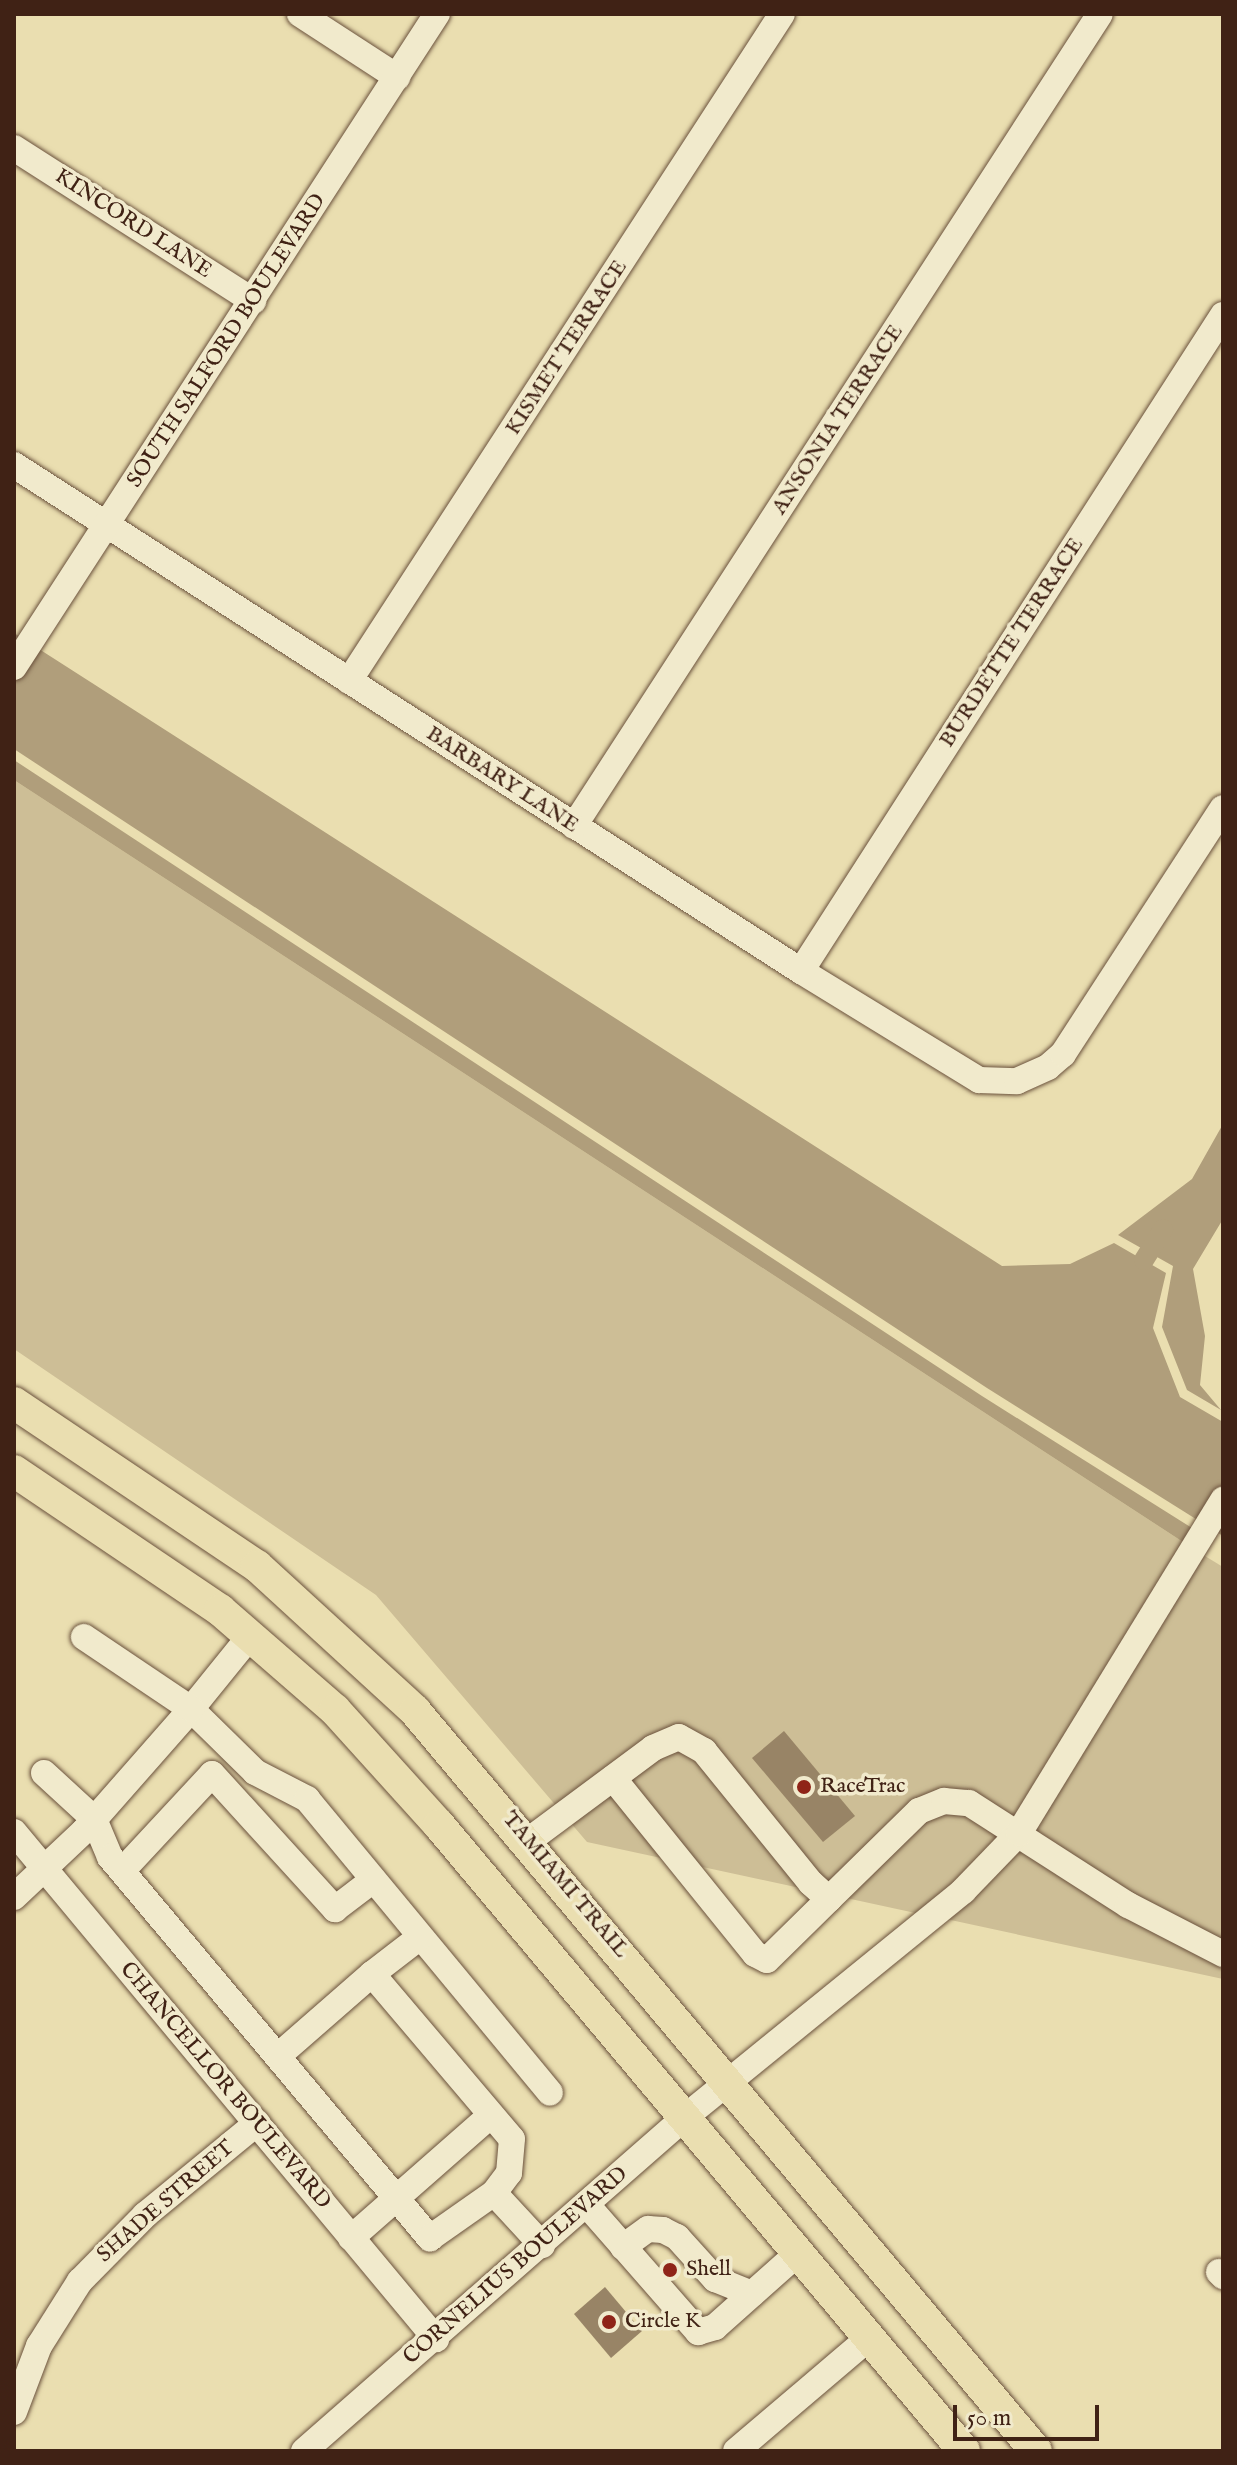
<!DOCTYPE html>
<html>
<head>
<meta charset="utf-8">
<style>
  body { margin:0 }
  #map { position:relative; width:1237px; height:2465px; overflow:hidden; background:#eadeb0; font-family:"IM FELL English",serif }
  div>[style] { position:absolute }
  .green>* { inset:0; background:#cdbe96 }
  .water>* { inset:0; background:#b09e7b }
  .canal>* { height:20px; margin:-10px; padding:0 10px; transform-origin:10px; border-radius:10px; background:#b09e7b }
  .building>* { inset:0; background:#988466 }
  .roads { filter:drop-shadow(0 0 2px #6a513c) drop-shadow(0 0 2px #6a513c) }
  .minor>* { height:26px; margin:-13px; padding:0 13px; transform-origin:13px; border-radius:13px; background:#f1eacc }
  .major>* { height:32px; margin:-16px; padding:0 16px; transform-origin:16px; border-radius:16px; background:#eadeb0 }
  .dots>* { width:22px; height:22px; translate:-50% -50%; box-sizing:border-box; border:4px solid #f1eacc; border-radius:50% }
  span { translate:-50% -50%; white-space:nowrap; text-align:center; line-height:1.15; -webkit-text-stroke:7px #f1eacc; paint-order:stroke }
  .street-label { font-size:22px; color:#402215 }
  .poi-label { font-size:22px; color:#402215 }
  .left { translate:0 -50%; text-align:left }
  .frame { position:absolute; inset:0; border:16px solid #402215; pointer-events:none }
  .scale { position:absolute; left:953px; top:2405px; width:146px; height:36px; box-sizing:border-box; border:4px solid #402215; border-top:0; padding-left:10px; font-size:24px; line-height:28px; white-space:nowrap; color:#402215; -webkit-text-stroke:6px #f1eacc; paint-order:stroke }
</style>
</head>
<body>
<div id="map">
  <div class="green">
    <div style="clip-path:polygon(14px 780px,1183px 1542px,1011px 1826px,920px 1914px,587px 1842px,376px 1595px,14px 1349px)"></div>
    <div style="clip-path:polygon(1200px 1553px,1223px 1567px,1223px 1942px,1133px 1895px,1034px 1829px)"></div>
    <div style="clip-path:polygon(1020px 1847px,1123px 1915px,1223px 1967px,1223px 1979px,946px 1919px)"></div>
  </div>
  <div class="water">
    <div style="clip-path:polygon(14px 633px,1002px 1266px,1070px 1264px,1114px 1243px,1166px 1273px,1153px 1328px,1180px 1397px,1223px 1422px,1223px 1536px,987px 1388px,14px 749px)"></div>
    <div style="clip-path:polygon(14px 760px,982px 1396px,1192px 1528px,1183px 1542px,14px 780px)"></div>
    <div style="clip-path:polygon(1223px 1124px,1223px 1219px,1193px 1269px,1205px 1336px,1200px 1385px,1221px 1410px,1187px 1390px,1162px 1327px,1173px 1266px,1118px 1235px,1192px 1179px)"></div>
  </div>
  <div class="canal">
    <div style="left:1144px;top:1260px;width:36px;rotate:-58deg"></div>
  </div>
  <div class="building">
    <div style="clip-path:polygon(784px 1731px,855px 1816px,823px 1842px,752px 1758px)"></div>
    <div style="clip-path:polygon(605px 2287px,642px 2331px,611px 2358px,574px 2314px)"></div>
  </div>
  <div class="roads">
    <div class="minor">
      <div style="left:300px;top:14px;width:116px;rotate:33deg"></div>
      <div style="left:14px;top:148px;width:284px;rotate:32.6deg"></div>
      <div style="left:14px;top:465px;width:936px;rotate:32.74deg"></div>
      <div style="left:801px;top:971px;width:209px;rotate:31.5deg"></div>
      <div style="left:979px;top:1080px;width:38px;rotate:2deg"></div>
      <div style="left:1017px;top:1081px;width:34px;rotate:-24deg"></div>
      <div style="left:1048px;top:1067px;width:20px;rotate:-41deg"></div>
      <div style="left:1063px;top:1054px;width:293px;rotate:-57deg"></div>
      <div style="left:14px;top:667px;width:778px;rotate:-57.07deg"></div>
      <div style="left:349px;top:681px;width:795px;rotate:-57.01deg"></div>
      <div style="left:574px;top:826px;width:967px;rotate:-57.07deg"></div>
      <div style="left:801px;top:971px;width:780px;rotate:-57.25deg"></div>
      <div style="left:251px;top:1635px;width:95px;rotate:129deg"></div>
      <div style="left:191px;top:1709px;width:90px;rotate:44.5deg"></div>
      <div style="left:255px;top:1772px;width:59px;rotate:27.4deg"></div>
      <div style="left:307px;top:1799px;width:381px;rotate:50.4deg"></div>
      <div style="left:44px;top:1773px;width:68px;rotate:42.6deg"></div>
      <div style="left:94px;top:1819px;width:41px;rotate:67.2deg"></div>
      <div style="left:110px;top:1857px;width:498px;rotate:50deg"></div>
      <div style="left:430px;top:2238px;width:78px;rotate:-35.1deg"></div>
      <div style="left:613px;top:1778px;width:226px;rotate:51.1deg"></div>
      <div style="left:755px;top:1954px;width:13px;rotate:27deg"></div>
      <div style="left:767px;top:1960px;width:87px;rotate:-44.5deg"></div>
      <div style="left:14px;top:1832px;width:660px;rotate:50.23deg"></div>
      <div style="left:528px;top:1841px;width:156px;rotate:-36.6deg"></div>
      <div style="left:653px;top:1748px;width:28px;rotate:-23deg"></div>
      <div style="left:679px;top:1737px;width:29px;rotate:29deg"></div>
      <div style="left:704px;top:1751px;width:170px;rotate:51deg"></div>
      <div style="left:811px;top:1883px;width:24px;rotate:42deg"></div>
      <div style="left:829px;top:1899px;width:126px;rotate:-44.4deg"></div>
      <div style="left:919px;top:1811px;width:27px;rotate:-22deg"></div>
      <div style="left:944px;top:1801px;width:25px;rotate:5deg"></div>
      <div style="left:969px;top:1803px;width:189px;rotate:32.7deg"></div>
      <div style="left:1128px;top:1905px;width:107px;rotate:27.3deg"></div>
      <div style="left:122px;top:1871px;width:132px;rotate:-47.1deg"></div>
      <div style="left:212px;top:1774px;width:183px;rotate:47.7deg"></div>
      <div style="left:335px;top:1909px;width:48px;rotate:-37.3deg"></div>
      <div style="left:14px;top:1897px;width:96px;rotate:-43.3deg"></div>
      <div style="left:84px;top:1831px;width:162px;rotate:-48.7deg"></div>
      <div style="left:191px;top:1709px;width:129px;rotate:-146.1deg"></div>
      <div style="left:420px;top:1937px;width:61px;rotate:142.4deg"></div>
      <div style="left:372px;top:1974px;width:216px;rotate:49.7deg"></div>
      <div style="left:512px;top:2139px;width:34px;rotate:95deg"></div>
      <div style="left:509px;top:2173px;width:25px;rotate:127deg"></div>
      <div style="left:494px;top:2193px;width:71px;rotate:47.3deg"></div>
      <div style="left:278px;top:2056px;width:125px;rotate:-41.1deg"></div>
      <div style="left:587px;top:2205px;width:169px;rotate:48.8deg"></div>
      <div style="left:698px;top:2332px;width:18px;rotate:-16deg"></div>
      <div style="left:715px;top:2327px;width:111px;rotate:-41.7deg"></div>
      <div style="left:351px;top:2238px;width:186px;rotate:-41.3deg"></div>
      <div style="left:623px;top:2247px;width:31px;rotate:-36deg"></div>
      <div style="left:648px;top:2229px;width:15px;rotate:4deg"></div>
      <div style="left:663px;top:2230px;width:16px;rotate:27deg"></div>
      <div style="left:677px;top:2237px;width:57px;rotate:47.9deg"></div>
      <div style="left:715px;top:2279px;width:40px;rotate:22deg"></div>
      <div style="left:1219px;top:2272px;width:6px;rotate:45deg"></div>
      <div style="left:14px;top:2412px;width:71px;rotate:-69.3deg"></div>
      <div style="left:39px;top:2346px;width:77px;rotate:-57.8deg"></div>
      <div style="left:80px;top:2281px;width:93px;rotate:-45.4deg"></div>
      <div style="left:145px;top:2215px;width:145px;rotate:-39.4deg"></div>
      <div style="left:304px;top:2451px;width:505px;rotate:-41.23deg"></div>
      <div style="left:684px;top:2118px;width:360px;rotate:-39.1deg"></div>
      <div style="left:963px;top:1891px;width:81px;rotate:-46deg"></div>
      <div style="left:1019px;top:1833px;width:391px;rotate:-58.5deg"></div>
      <div style="left:736px;top:2451px;width:175px;rotate:-40.4deg"></div>
    </div>
    <div class="major">
      <div style="left:14px;top:1403px;width:293px;rotate:33.9deg"></div>
      <div style="left:257px;top:1566px;width:214px;rotate:42.5deg"></div>
      <div style="left:415px;top:1711px;width:966px;rotate:50deg"></div>
      <div style="left:14px;top:1471px;width:249px;rotate:34deg"></div>
      <div style="left:220px;top:1610px;width:152px;rotate:41deg"></div>
      <div style="left:335px;top:1710px;width:155px;rotate:47.9deg"></div>
      <div style="left:439px;top:1825px;width:817px;rotate:50.01deg"></div>
    </div>
  </div>
  <div class="dots">
    <div style="left:804px;top:1787px;background:#8f2418"></div>
    <div style="left:670px;top:2270px;background:#8f2418"></div>
    <div style="left:609px;top:2322px;background:#8f2418"></div>
  </div>
  <div class="street-label">
    <span style="left:133px;top:224px;rotate:33deg">KINCORD LANE</span>
    <span style="left:227px;top:341px;rotate:-57deg">SOUTH SALFORD BOULEVARD</span>
    <span style="left:567px;top:348px;rotate:-57deg">KISMET TERRACE</span>
    <span style="left:838px;top:420px;rotate:-57deg">ANSONIA TERRACE</span>
    <span style="left:1012px;top:643px;rotate:-57deg">BURDETTE TERRACE</span>
    <span style="left:502px;top:780px;rotate:33deg">BARBARY LANE</span>
    <span style="left:565px;top:1885px;rotate:50deg">TAMIAMI TRAIL</span>
    <span style="left:225px;top:2086px;rotate:50deg">CHANCELLOR BOULEVARD</span>
    <span style="left:166px;top:2202px;rotate:-41deg">SHADE STREET</span>
    <span style="left:516px;top:2266px;rotate:-41deg">CORNELIUS BOULEVARD</span>
  </div>
  <div class="poi-label">
    <span class="left" style="left:820px;top:1787px">RaceTrac</span>
    <span class="left" style="left:686px;top:2270px">Shell</span>
    <span class="left" style="left:625px;top:2322px">Circle K</span>
  </div>
  <div class="frame"></div>
  <div class="scale">50 m</div>
</div>
</body>
</html>
